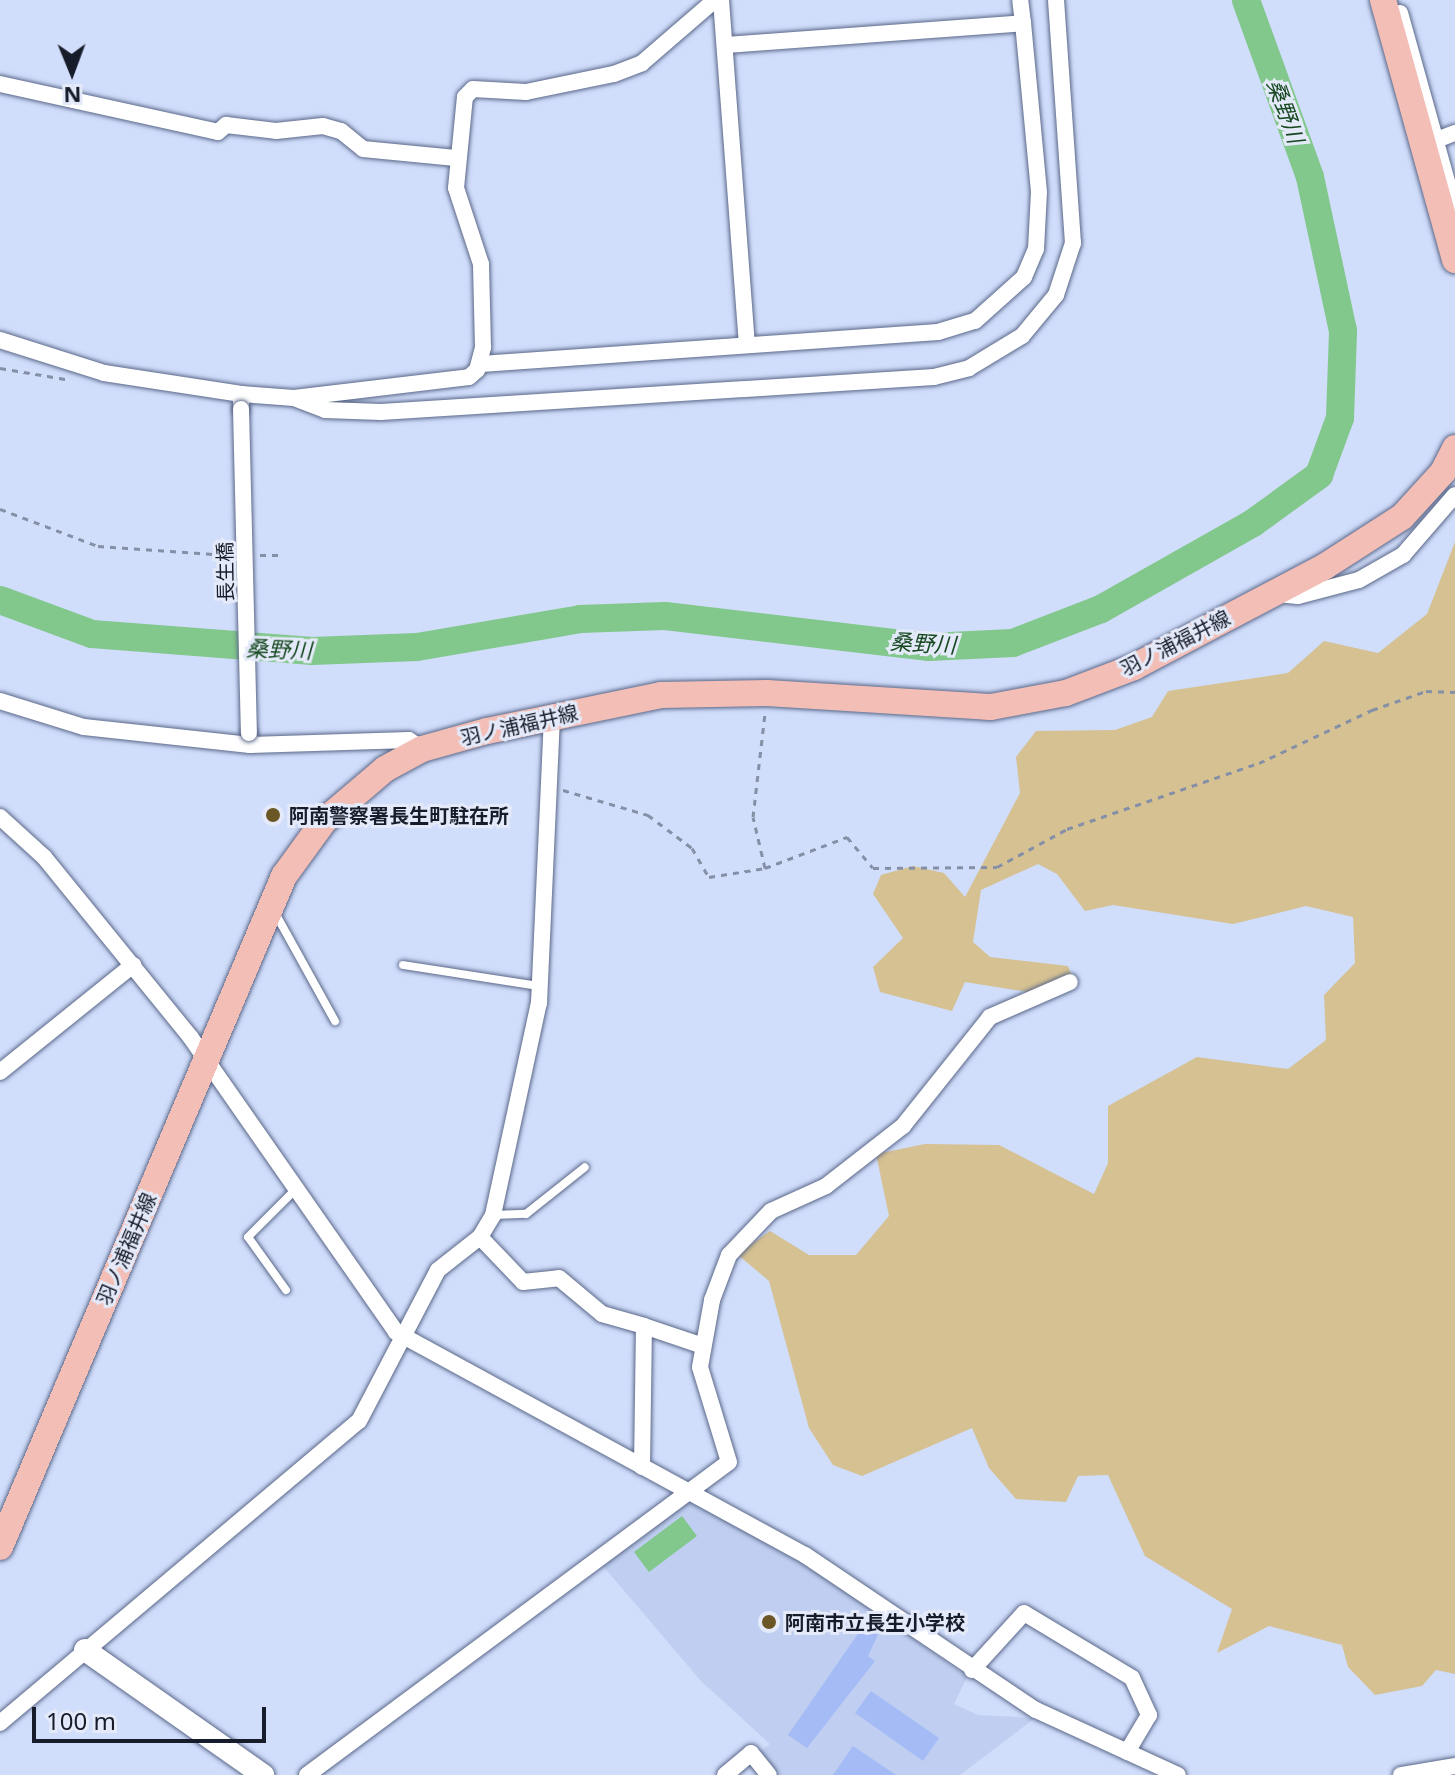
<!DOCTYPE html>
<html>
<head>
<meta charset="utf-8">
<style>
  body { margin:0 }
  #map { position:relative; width:1455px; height:1775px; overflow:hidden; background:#d0ddfb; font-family:"Noto Sans","Noto Sans JP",sans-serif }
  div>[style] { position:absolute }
  .built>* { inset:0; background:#c0cff1 }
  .green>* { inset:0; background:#d5c192 }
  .water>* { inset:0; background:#82c78b }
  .river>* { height:28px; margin:-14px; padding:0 14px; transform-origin:14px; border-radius:14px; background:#82c78b }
  .building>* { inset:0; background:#a4bbf6 }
  .path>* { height:3px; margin-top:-1.5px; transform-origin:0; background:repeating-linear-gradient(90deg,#858fa6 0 6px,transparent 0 12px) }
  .roads { filter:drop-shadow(0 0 2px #5b6889) drop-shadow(0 0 2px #5b6889) }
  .service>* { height:8px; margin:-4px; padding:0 4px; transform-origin:4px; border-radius:4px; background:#fff }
  .minor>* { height:16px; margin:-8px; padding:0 8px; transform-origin:8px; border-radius:8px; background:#fff }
  .tertiary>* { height:22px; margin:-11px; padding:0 11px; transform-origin:11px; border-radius:11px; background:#fff }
  .primary>* { height:26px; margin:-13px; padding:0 13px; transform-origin:13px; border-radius:13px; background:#f3beb6 }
  .bridges { filter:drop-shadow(0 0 2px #5b6889) drop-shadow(0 0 2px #5b6889) }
  .minor-bridge>* { height:16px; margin:-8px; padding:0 8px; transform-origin:8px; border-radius:8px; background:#fff }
  .dots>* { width:22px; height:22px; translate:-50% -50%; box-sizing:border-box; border:4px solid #e4eaf9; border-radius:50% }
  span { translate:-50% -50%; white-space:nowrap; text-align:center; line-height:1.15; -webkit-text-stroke:6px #e4eaf9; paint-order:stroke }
  .street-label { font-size:20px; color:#161c29 }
  .poi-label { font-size:20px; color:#161c29; font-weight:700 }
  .left { translate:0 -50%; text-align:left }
  .water-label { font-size:22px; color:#174821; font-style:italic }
  .north { position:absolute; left:32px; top:32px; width:80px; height:80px; -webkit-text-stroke:6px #e4eaf9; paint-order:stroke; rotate:179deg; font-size:22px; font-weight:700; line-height:32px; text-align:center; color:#161c29 }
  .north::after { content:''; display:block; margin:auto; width:28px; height:36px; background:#161c29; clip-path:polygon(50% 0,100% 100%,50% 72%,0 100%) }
  .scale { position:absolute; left:32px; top:1707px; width:234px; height:36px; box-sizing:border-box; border:4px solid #161c29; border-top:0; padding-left:10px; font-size:24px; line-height:28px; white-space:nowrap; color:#161c29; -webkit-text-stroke:6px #e4eaf9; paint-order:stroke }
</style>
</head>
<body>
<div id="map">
  <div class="built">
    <div style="clip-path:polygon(699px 1501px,809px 1566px,967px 1677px,954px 1704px,978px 1715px,1035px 1718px,960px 1775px,774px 1775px,756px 1754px,770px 1744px,701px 1681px,603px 1566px,686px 1504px)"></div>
  </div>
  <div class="green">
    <div style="clip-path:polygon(1455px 542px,1455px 1674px,1436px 1670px,1422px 1686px,1375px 1695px,1348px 1667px,1342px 1645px,1269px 1626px,1217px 1653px,1232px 1609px,1145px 1556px,1108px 1475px,1078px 1476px,1066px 1502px,1016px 1499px,989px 1468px,972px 1428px,862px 1476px,833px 1465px,809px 1428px,769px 1281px,737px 1254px,770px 1231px,809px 1255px,856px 1255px,889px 1216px,876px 1154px,925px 1144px,999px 1145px,1094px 1194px,1108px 1163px,1108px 1106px,1197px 1057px,1288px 1069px,1326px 1040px,1324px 995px,1355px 963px,1353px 917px,1306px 906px,1233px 924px,1113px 905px,1085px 911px,1057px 874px,1038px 864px,981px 890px,973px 942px,990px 957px,1068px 966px,1072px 976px,1028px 992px,965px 982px,952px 1011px,880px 992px,873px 967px,903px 938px,873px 894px,881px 875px,913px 866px,944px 873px,965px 897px,1020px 793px,1016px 757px,1036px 731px,1115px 730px,1152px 717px,1168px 691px,1288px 673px,1324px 641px,1378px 653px,1427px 614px)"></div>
  </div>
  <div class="water">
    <div style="clip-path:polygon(682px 1516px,697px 1536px,649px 1572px,634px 1552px)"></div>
  </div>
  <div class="river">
    <div style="left:0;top:600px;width:98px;rotate:20.3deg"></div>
    <div style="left:92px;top:634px;width:221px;rotate:4.4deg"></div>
    <div style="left:312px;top:651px;width:105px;rotate:-2.2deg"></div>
    <div style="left:417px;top:647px;width:165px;rotate:-9.7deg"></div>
    <div style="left:580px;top:619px;width:85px;rotate:-2deg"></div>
    <div style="left:665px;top:616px;width:266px;rotate:6.7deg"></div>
    <div style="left:929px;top:647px;width:84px;rotate:-2.7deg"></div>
    <div style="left:1013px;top:643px;width:94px;rotate:-21.1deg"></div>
    <div style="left:1101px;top:609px;width:175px;rotate:-29.5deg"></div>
    <div style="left:1253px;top:523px;width:82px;rotate:-36deg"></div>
    <div style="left:1319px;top:475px;width:61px;rotate:-69.8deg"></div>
    <div style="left:1340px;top:418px;width:87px;rotate:-88deg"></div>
    <div style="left:1343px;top:331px;width:157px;rotate:-102.1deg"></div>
    <div style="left:1310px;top:177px;width:188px;rotate:-109.9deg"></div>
  </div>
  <div class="building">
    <div style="clip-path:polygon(864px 1625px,878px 1635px,868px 1656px,875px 1661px,807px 1748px,788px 1735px)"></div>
    <div style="clip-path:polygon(871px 1691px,939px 1738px,923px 1761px,855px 1713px)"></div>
    <div style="clip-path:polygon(853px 1746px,896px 1775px,833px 1775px)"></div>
  </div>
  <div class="path">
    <div style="left:0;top:368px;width:72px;rotate:9.6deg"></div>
    <div style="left:0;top:509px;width:105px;rotate:20.7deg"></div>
    <div style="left:98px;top:546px;width:130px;rotate:4deg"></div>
    <div style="left:260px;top:555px;width:20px"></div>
    <div style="left:563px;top:790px;width:89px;rotate:16.4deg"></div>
    <div style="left:648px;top:815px;width:55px;rotate:36.9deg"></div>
    <div style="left:692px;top:848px;width:34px;rotate:60deg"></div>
    <div style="left:709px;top:877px;width:57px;rotate:-9.1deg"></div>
    <div style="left:765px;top:868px;width:52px;rotate:-103.2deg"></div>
    <div style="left:753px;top:817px;width:105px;rotate:-83.4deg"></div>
    <div style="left:765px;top:868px;width:88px;rotate:-20.7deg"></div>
    <div style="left:847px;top:837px;width:40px;rotate:50deg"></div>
    <div style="left:873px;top:868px;width:124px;rotate:-0.5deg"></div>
    <div style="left:997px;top:867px;width:80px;rotate:-28.5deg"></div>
    <div style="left:1067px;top:829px;width:203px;rotate:-19deg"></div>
    <div style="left:1259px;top:763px;width:125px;rotate:-25.1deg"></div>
    <div style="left:1372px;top:710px;width:57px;rotate:-19.4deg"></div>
    <div style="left:1426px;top:691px;width:29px;rotate:2deg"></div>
  </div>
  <div class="roads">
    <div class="service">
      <div style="left:274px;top:911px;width:126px;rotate:61deg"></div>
      <div style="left:403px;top:965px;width:138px;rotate:8.8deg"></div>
      <div style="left:493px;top:1215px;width:33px;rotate:-2deg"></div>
      <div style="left:526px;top:1214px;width:75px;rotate:-38.5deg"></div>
      <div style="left:286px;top:1290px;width:65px;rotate:-125.6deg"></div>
      <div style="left:248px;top:1237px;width:68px;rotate:-45deg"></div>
    </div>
    <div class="minor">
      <div style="left:721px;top:0;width:346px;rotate:85.7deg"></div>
      <div style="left:1400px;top:13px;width:205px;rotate:74.4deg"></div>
      <div style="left:726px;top:45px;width:298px;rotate:-4.2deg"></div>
      <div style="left:1023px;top:23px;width:23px;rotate:-97deg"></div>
      <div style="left:0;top:84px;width:223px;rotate:12.4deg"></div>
      <div style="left:218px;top:132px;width:11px;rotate:-41deg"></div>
      <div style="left:226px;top:125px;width:50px;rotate:6.8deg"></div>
      <div style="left:276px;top:131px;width:47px;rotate:-6.1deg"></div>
      <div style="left:323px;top:126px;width:19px;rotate:16deg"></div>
      <div style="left:341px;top:131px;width:28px;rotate:39deg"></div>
      <div style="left:363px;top:149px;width:93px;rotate:5.5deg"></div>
      <div style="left:1426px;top:144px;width:31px;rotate:-21deg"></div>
      <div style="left:0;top:340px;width:109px;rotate:17.6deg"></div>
      <div style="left:104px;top:373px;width:139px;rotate:8.7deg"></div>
      <div style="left:481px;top:364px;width:458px;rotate:-4deg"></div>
      <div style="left:938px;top:332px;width:39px;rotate:-17deg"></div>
      <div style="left:975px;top:321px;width:66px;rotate:-41.9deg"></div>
      <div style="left:1024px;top:277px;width:30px;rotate:-67deg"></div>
      <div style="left:1036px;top:249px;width:57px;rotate:-87deg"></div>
      <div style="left:1039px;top:192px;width:170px;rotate:-95.4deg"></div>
      <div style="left:294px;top:398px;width:33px;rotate:21deg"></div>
      <div style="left:325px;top:410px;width:56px;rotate:2deg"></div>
      <div style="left:381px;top:412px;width:554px;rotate:-3.62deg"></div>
      <div style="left:934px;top:377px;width:36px;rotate:-14deg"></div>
      <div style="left:969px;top:368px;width:62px;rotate:-31.1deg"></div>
      <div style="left:1022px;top:336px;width:53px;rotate:-50.3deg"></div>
      <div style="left:1056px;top:295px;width:55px;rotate:-71.9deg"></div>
      <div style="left:1073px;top:243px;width:244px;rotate:-94deg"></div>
      <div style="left:241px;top:409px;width:15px;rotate:-90deg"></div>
      <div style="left:241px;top:394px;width:53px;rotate:4.3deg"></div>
      <div style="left:294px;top:398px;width:176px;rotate:-6.8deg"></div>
      <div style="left:469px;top:377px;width:11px;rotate:-41deg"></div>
      <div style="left:477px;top:370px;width:24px;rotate:-75deg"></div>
      <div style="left:483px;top:347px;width:83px;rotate:-91.4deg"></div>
      <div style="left:481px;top:264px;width:80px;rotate:-108.2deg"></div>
      <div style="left:456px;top:188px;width:91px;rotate:-84.4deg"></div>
      <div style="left:465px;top:97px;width:11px;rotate:-45deg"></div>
      <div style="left:473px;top:89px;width:53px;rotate:3.2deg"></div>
      <div style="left:526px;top:92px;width:90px;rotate:-11.6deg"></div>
      <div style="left:614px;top:74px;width:30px;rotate:-21deg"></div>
      <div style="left:642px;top:63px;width:96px;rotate:-40.8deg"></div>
      <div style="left:1278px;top:594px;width:20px;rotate:6deg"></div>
      <div style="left:1298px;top:596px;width:63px;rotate:-14.7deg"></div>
      <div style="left:1359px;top:580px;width:51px;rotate:-29.6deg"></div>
      <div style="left:1403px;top:555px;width:79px;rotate:-49.1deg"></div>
      <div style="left:0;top:701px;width:88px;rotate:17.2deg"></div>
      <div style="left:84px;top:727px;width:167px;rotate:6.2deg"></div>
      <div style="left:249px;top:734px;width:11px;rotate:85deg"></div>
      <div style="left:250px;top:745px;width:159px;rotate:-1.8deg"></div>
      <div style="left:409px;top:740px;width:16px;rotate:35deg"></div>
      <div style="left:0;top:817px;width:59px;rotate:42.3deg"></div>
      <div style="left:44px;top:857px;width:233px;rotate:50.9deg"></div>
      <div style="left:191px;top:1038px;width:358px;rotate:55.1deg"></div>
      <div style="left:396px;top:1332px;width:466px;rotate:28.6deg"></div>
      <div style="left:805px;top:1555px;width:278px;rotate:33.9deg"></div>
      <div style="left:1036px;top:1710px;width:156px;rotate:24.6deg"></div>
      <div style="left:0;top:1072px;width:171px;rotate:-38.8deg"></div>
      <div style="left:480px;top:1237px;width:62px;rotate:46.3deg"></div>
      <div style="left:523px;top:1282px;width:36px;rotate:-6deg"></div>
      <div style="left:559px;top:1278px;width:56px;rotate:39.9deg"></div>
      <div style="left:602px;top:1314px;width:44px;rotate:15.9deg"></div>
      <div style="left:642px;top:1467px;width:141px;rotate:-89.2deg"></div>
      <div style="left:644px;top:1326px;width:59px;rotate:18.7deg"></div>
      <div style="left:972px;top:1670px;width:77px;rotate:-47.6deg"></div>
      <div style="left:1024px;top:1613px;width:126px;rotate:31deg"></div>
      <div style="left:1132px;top:1678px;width:41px;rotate:65.3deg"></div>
      <div style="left:1149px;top:1715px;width:43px;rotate:120.7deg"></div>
      <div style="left:0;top:1723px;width:469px;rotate:-40.1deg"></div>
      <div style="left:359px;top:1421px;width:170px;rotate:-62.4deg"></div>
      <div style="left:438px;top:1270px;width:53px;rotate:-38.2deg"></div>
      <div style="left:480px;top:1237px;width:26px;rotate:-59deg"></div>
      <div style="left:493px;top:1215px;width:217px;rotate:-77.8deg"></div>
      <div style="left:539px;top:1003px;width:287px;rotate:-87.4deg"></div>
      <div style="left:307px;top:1775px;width:525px;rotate:-36.56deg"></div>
      <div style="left:729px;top:1462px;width:99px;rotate:-107deg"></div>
      <div style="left:700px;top:1367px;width:68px;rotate:-79.8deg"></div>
      <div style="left:712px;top:1300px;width:48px;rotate:-69.3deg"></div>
      <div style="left:729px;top:1255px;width:61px;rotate:-46.3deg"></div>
      <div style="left:771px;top:1211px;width:60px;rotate:-24.4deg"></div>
      <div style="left:826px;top:1186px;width:98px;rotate:-37.9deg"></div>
      <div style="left:903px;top:1126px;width:139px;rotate:-51.4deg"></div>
      <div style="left:990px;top:1017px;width:87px;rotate:-23.6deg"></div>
      <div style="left:725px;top:1775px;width:34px;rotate:-40deg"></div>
      <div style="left:751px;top:1753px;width:28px;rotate:51deg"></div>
      <div style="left:1401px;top:1775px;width:55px;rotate:-9.5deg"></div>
    </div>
    <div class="tertiary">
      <div style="left:85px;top:1650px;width:218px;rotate:35.1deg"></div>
    </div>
    <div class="primary">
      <div style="left:1383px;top:0;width:270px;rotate:74.5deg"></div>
      <div style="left:0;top:1547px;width:729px;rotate:-67.06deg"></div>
      <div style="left:284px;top:876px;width:68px;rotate:-54deg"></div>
      <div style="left:324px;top:821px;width:80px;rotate:-40.4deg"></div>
      <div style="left:385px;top:769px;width:42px;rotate:-28.4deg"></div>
      <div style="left:422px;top:749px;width:67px;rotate:-15.5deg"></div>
      <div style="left:487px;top:731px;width:178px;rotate:-11.7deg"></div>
      <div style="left:661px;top:695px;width:106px;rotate:-1.1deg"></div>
      <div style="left:767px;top:693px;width:224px;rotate:3.6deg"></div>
      <div style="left:991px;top:707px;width:76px;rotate:-10.6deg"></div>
      <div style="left:1066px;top:693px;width:73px;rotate:-20.9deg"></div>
      <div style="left:1134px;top:667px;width:215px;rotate:-27.8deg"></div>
      <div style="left:1324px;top:567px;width:93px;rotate:-32.7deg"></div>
      <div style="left:1402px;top:517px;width:61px;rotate:-47.7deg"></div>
      <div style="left:1443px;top:472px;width:27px;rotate:-63deg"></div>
    </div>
  </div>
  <div class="bridges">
    <div class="minor-bridge">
      <div style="left:241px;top:409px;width:324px;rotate:88.6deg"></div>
    </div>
  </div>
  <div class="dots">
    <div style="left:273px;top:815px;background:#6b5726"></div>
    <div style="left:769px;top:1622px;background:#6b5726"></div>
  </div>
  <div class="street-label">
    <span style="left:225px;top:572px;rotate:-91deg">長生橋</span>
    <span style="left:1175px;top:643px;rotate:-27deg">羽ノ浦福井線</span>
    <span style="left:519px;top:725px;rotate:-13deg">羽ノ浦福井線</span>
    <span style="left:126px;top:1249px;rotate:-67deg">羽ノ浦福井線</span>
  </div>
  <div class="poi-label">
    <span class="left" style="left:289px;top:815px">阿南警察署長生町駐在所</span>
    <span class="left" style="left:785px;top:1622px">阿南市立長生小学校</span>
  </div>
  <div class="water-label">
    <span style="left:1286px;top:111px;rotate:70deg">桑野川</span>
    <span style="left:923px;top:643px;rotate:3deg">桑野川</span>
    <span style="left:279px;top:649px;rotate:2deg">桑野川</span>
  </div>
  <div class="north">N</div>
  <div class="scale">100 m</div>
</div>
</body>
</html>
